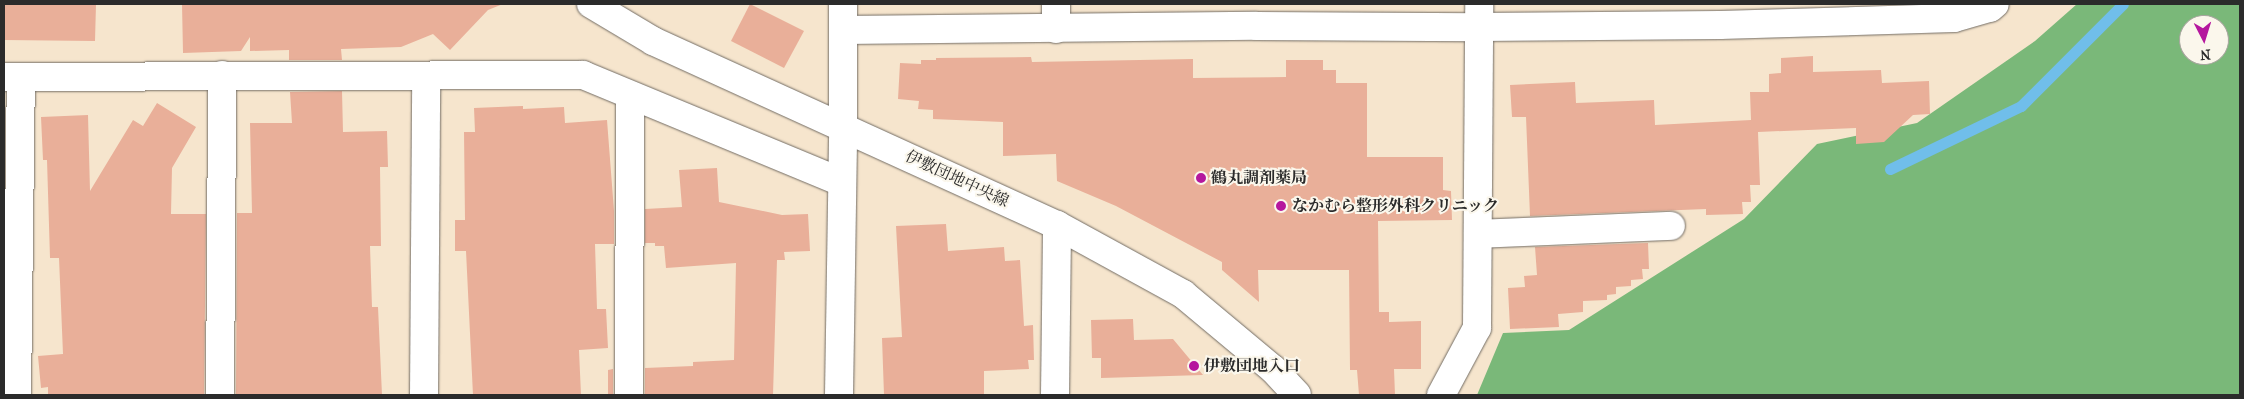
<!DOCTYPE html>
<html>
<head>
<meta charset="utf-8">
<style>
  body { margin:0 }
  #map { position:relative; width:2244px; height:399px; overflow:hidden; background:#f6e5cd; font-family:"IM FELL French Canon","Noto Serif JP",serif }
  div>[style] { position:absolute }
  .forest>* { inset:0; background:#7ab879 }
  .stream>* { height:11px; margin:-5.5px; padding:0 5.5px; transform-origin:5.5px; border-radius:5.5px; background:#70beea }
  .building>* { inset:0; background:#e9af99 }
  .roads { filter:drop-shadow(0 0 1px #726c64) drop-shadow(0 0 1px #726c64) }
  .minor>* { height:28px; margin:-14px; padding:0 14px; transform-origin:14px; border-radius:14px; background:#fff }
  .tertiary>* { height:28px; margin:-14px; padding:0 14px; transform-origin:14px; border-radius:14px; background:#fff }
  .dots>* { width:14px; height:14px; translate:-50% -50%; box-sizing:border-box; border:2px solid #fbf7ec; border-radius:50% }
  span { translate:-50% -50%; white-space:nowrap; text-align:center; line-height:1.15; -webkit-text-stroke:4px #fbf7ec; paint-order:stroke }
  .poi-label { font-size:16px; color:#2b2b2b; font-weight:700 }
  .left { translate:0 -50%; text-align:left }
  .street-label { font-size:16px; color:#2b2b2b }
  .frame { position:absolute; inset:0; border:5px solid #2b2b2b; pointer-events:none }
  .north { position:absolute; left:2179px; top:15px; width:50px; height:50px; box-sizing:border-box; background:#fbf7ec; border:1px solid #a8a59f; border-radius:50%; rotate:175deg; font-size:14px; font-weight:700; line-height:20px; text-align:center; color:#2b2b2b }
  .north::after { content:''; display:block; margin:auto; width:18px; height:22px; background:#b5179e; clip-path:polygon(50% 0,100% 100%,50% 72%,0 100%) }
</style>
</head>
<body>
<div id="map">
  <div class="forest">
    <div style="clip-path:polygon(evenodd,2077px 4px,2240px 4px,2240px 395px,1477px 395px,1503px 333px,1569px 330px,1744px 219px,1817px 144px,1917px 123px,2035px 41px,2077px 4px,2189px 25px,2219px 25px,2219px 55px,2189px 55px,2189px 25px)"></div>
  </div>
  <div class="stream">
    <div style="left:1890px;top:169px;width:145px;rotate:-25.7deg"></div>
    <div style="left:2021px;top:106px;width:144px;rotate:-45deg"></div>
  </div>
  <div class="building">
    <div style="clip-path:polygon(4px 4px,96px 4px,95px 41px,4px 40px)"></div>
    <div style="clip-path:polygon(182px 4px,503px 4px,488px 10px,450px 50px,433px 34px,401px 47px,341px 49px,342px 60px,289px 60px,289px 50px,250px 51px,250px 37px,241px 51px,183px 53px)"></div>
    <div style="clip-path:polygon(750px 4px,804px 31px,784px 68px,731px 41px)"></div>
    <div style="clip-path:polygon(1813px 56px,1813px 72px,1881px 70px,1882px 83px,1929px 81px,1930px 114px,1913px 115px,1884px 142px,1856px 144px,1856px 128px,1758px 132px,1760px 185px,1750px 185px,1751px 202px,1742px 202px,1743px 214px,1706px 215px,1706px 209px,1530px 216px,1526px 117px,1512px 117px,1510px 85px,1575px 82px,1576px 103px,1654px 100px,1655px 125px,1751px 120px,1750px 92px,1769px 92px,1769px 74px,1781px 73px,1781px 58px)"></div>
    <div style="clip-path:polygon(1031px 57px,1032px 62px,1193px 59px,1193px 78px,1286px 77px,1286px 60px,1323px 60px,1323px 70px,1336px 70px,1336px 83px,1367px 83px,1367px 157px,1443px 157px,1443px 190px,1451px 191px,1452px 220px,1378px 221px,1379px 312px,1389px 312px,1389px 322px,1421px 321px,1421px 369px,1394px 369px,1395px 395px,1359px 395px,1357px 370px,1350px 370px,1349px 270px,1258px 270px,1259px 302px,1222px 270px,1222px 262px,1116px 206px,1057px 181px,1056px 154px,1003px 156px,1003px 122px,933px 119px,933px 110px,918px 109px,919px 101px,898px 99px,900px 63px,921px 64px,921px 60px,936px 60px,936px 58px)"></div>
    <div style="clip-path:polygon(342px 91px,343px 132px,387px 131px,388px 167px,380px 167px,381px 246px,370px 246px,372px 307px,378px 307px,382px 395px,236px 395px,237px 213px,252px 213px,250px 123px,292px 123px,290px 92px)"></div>
    <div style="clip-path:polygon(157px 103px,196px 127px,172px 168px,171px 214px,206px 214px,204px 395px,48px 395px,48px 387px,41px 388px,38px 356px,63px 354px,59px 258px,50px 258px,47px 160px,43px 160px,41px 117px,88px 115px,90px 191px,133px 120px,143px 126px)"></div>
    <div style="clip-path:polygon(523px 106px,523px 109px,564px 107px,565px 123px,607px 120px,614px 211px,614px 244px,595px 244px,597px 309px,606px 309px,608px 348px,579px 350px,581px 395px,473px 395px,466px 251px,455px 251px,455px 220px,465px 220px,464px 132px,475px 132px,474px 108px)"></div>
    <div style="clip-path:polygon(717px 168px,719px 202px,782px 215px,808px 214px,810px 251px,784px 252px,785px 260px,777px 260px,773px 395px,645px 395px,645px 368px,693px 366px,693px 362px,734px 360px,736px 263px,666px 268px,664px 246px,655px 246px,655px 243px,645px 243px,645px 209px,682px 207px,679px 170px)"></div>
    <div style="clip-path:polygon(946px 224px,948px 251px,1004px 247px,1005px 261px,1020px 260px,1024px 326px,1033px 325px,1034px 360px,1028px 360px,1029px 369px,984px 371px,984px 395px,884px 395px,882px 338px,902px 337px,896px 226px)"></div>
    <div style="clip-path:polygon(1648px 243px,1649px 269px,1642px 269px,1643px 279px,1631px 280px,1631px 286px,1616px 287px,1616px 294px,1607px 295px,1607px 300px,1583px 301px,1583px 312px,1558px 314px,1559px 327px,1510px 329px,1508px 288px,1525px 287px,1524px 276px,1537px 275px,1535px 247px)"></div>
    <div style="clip-path:polygon(1133px 319px,1134px 340px,1173px 339px,1203px 375px,1101px 378px,1101px 358px,1092px 358px,1091px 320px)"></div>
    <div style="clip-path:polygon(613px 369px,613px 395px,608px 395px,608px 370px)"></div>
  </div>
  <div class="roads">
    <div class="minor">
      <div style="left:1056px;top:29px;width:25px;rotate:-90deg"></div>
      <div style="left:843px;top:30px;width:413px;rotate:-0.6deg"></div>
      <div style="left:1256px;top:26px;width:223px;rotate:0.3deg"></div>
      <div style="left:1479px;top:27px;width:241px;rotate:-0.5deg"></div>
      <div style="left:1720px;top:25px;width:234px;rotate:-1.7deg"></div>
      <div style="left:1954px;top:18px;width:37px;rotate:-16deg"></div>
      <div style="left:1990px;top:8px;width:6px;rotate:-39deg"></div>
      <div style="left:4px;top:77px;width:579px;rotate:-0.2deg"></div>
      <div style="left:583px;top:75px;width:279px;rotate:22.5deg"></div>
      <div style="left:843px;top:129px;width:125px;rotate:-90deg"></div>
      <div style="left:1478px;top:234px;width:193px;rotate:-2.4deg"></div>
      <div style="left:17px;top:395px;width:318px;rotate:-89.3deg"></div>
      <div style="left:220px;top:395px;width:320px;rotate:-89.6deg"></div>
      <div style="left:424px;top:395px;width:318px;rotate:-89.6deg"></div>
      <div style="left:629px;top:395px;width:299px;rotate:-89.8deg"></div>
      <div style="left:1055px;top:395px;width:170px;rotate:-89.3deg"></div>
      <div style="left:1441px;top:395px;width:76px;rotate:-61.8deg"></div>
      <div style="left:1477px;top:328px;width:324px;rotate:-89.6deg"></div>
    </div>
    <div class="tertiary">
      <div style="left:591px;top:4px;width:72px;rotate:30.8deg"></div>
      <div style="left:653px;top:41px;width:444px;rotate:24.5deg"></div>
      <div style="left:1057px;top:225px;width:144px;rotate:28.7deg"></div>
      <div style="left:1183px;top:294px;width:117px;rotate:39.8deg"></div>
      <div style="left:1273px;top:369px;width:35px;rotate:47deg"></div>
      <div style="left:839px;top:395px;width:266px;rotate:-89.1deg"></div>
    </div>
  </div>
  <div class="dots">
    <div style="left:1201px;top:178px;background:#b5179e"></div>
    <div style="left:1281px;top:206px;background:#b5179e"></div>
    <div style="left:1194px;top:366px;background:#b5179e"></div>
  </div>
  <div class="poi-label">
    <span class="left" style="left:1211px;top:178px">鶴丸調剤薬局</span>
    <span class="left" style="left:1292px;top:206px">なかむら整形外科クリニック</span>
    <span class="left" style="left:1204px;top:366px">伊敷団地入口</span>
  </div>
  <div class="street-label">
    <span style="left:957px;top:179px;rotate:25deg">伊敷団地中央線</span>
  </div>
  <div class="frame"></div>
  <div class="north">N</div>
</div>
</body>
</html>
